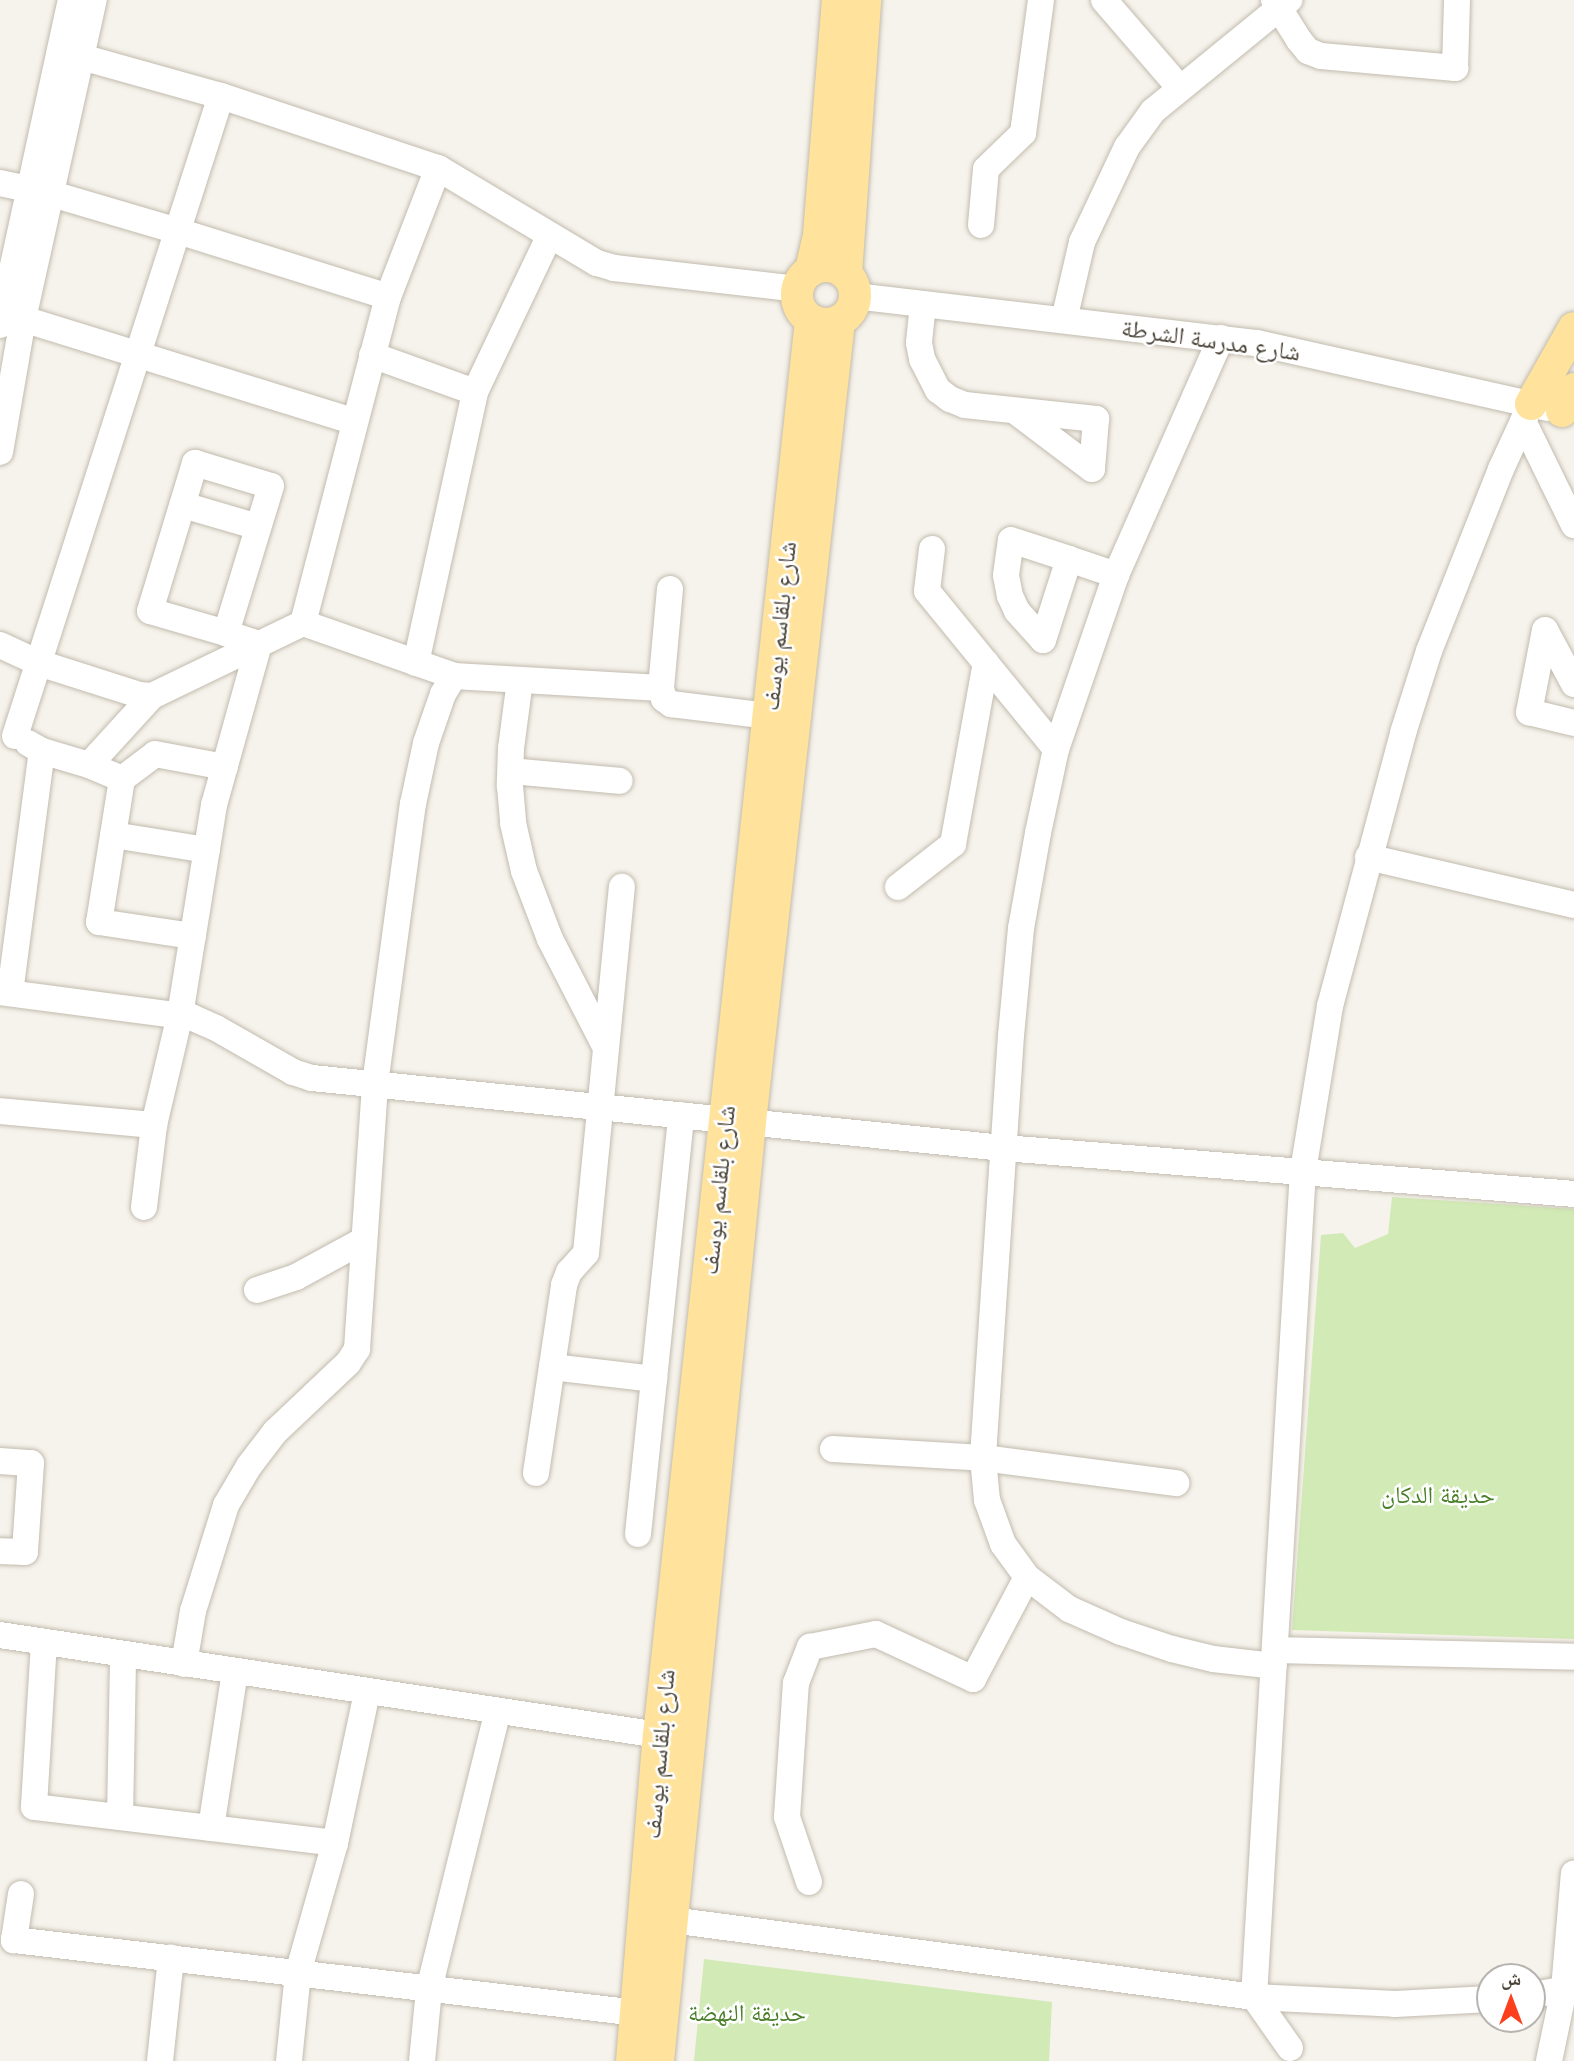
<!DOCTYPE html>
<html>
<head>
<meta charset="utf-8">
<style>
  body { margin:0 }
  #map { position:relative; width:1574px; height:2061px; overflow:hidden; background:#f6f3ec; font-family:Arial,"Noto Naskh Arabic",sans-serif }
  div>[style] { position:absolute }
  .green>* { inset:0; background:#d2eab5 }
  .roads { filter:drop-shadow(0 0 2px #c2bbae) drop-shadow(0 0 2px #c2bbae) }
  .minor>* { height:26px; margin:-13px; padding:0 13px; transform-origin:13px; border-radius:13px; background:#fff }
  .major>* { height:32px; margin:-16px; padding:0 16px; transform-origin:16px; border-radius:16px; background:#ffe39c }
  .major>.ring { margin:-16px; padding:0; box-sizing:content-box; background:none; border:32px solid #ffe39c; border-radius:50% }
  span { translate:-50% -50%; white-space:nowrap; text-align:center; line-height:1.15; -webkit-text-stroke:5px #fff; paint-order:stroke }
  .street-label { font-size:24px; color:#4b4439 }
  .park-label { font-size:24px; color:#4a7f2a }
  .north { position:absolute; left:1476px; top:1963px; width:70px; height:70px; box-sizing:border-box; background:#fff; border:2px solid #b7b4b0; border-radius:50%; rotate:0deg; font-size:19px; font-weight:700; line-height:28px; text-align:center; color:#4b4439 }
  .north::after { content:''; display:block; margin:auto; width:24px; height:32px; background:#fc3f1d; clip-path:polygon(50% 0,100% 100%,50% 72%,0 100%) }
</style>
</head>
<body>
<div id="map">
  <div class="green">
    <div style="clip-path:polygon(1392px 1197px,1574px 1209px,1574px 1639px,1292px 1630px,1321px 1235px,1343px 1233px,1355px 1248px,1388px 1234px)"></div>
    <div style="clip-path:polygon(704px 1959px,1052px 2002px,1049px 2061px,694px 2061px)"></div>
  </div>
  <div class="roads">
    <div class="minor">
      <div style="left:1104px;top:0;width:115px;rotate:49.2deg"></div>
      <div style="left:1274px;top:0;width:47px;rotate:58deg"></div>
      <div style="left:1299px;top:40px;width:14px;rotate:51deg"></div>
      <div style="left:1308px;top:51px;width:14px;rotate:21deg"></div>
      <div style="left:1321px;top:56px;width:135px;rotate:5.1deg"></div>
      <div style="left:1455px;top:68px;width:68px;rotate:-88.3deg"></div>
      <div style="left:60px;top:51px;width:167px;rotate:15.6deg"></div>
      <div style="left:221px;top:96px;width:229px;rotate:18.4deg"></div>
      <div style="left:438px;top:168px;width:185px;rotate:30.9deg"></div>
      <div style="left:597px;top:263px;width:18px;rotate:16deg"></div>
      <div style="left:614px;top:268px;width:185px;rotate:6.5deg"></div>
      <div style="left:0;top:183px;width:53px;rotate:11.9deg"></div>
      <div style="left:52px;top:194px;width:131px;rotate:16.4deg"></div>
      <div style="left:178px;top:231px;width:220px;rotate:17.4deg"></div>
      <div style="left:981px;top:225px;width:56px;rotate:-84.9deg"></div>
      <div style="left:986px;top:169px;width:52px;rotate:-44.2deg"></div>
      <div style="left:1023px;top:133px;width:134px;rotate:-82.3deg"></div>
      <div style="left:855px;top:296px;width:405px;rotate:6.7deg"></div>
      <div style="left:1257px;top:343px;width:298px;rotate:12.6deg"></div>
      <div style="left:923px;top:304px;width:39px;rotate:96deg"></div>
      <div style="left:919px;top:343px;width:16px;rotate:79deg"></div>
      <div style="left:922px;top:359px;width:35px;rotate:63deg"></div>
      <div style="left:938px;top:390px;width:15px;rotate:37deg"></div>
      <div style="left:950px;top:399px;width:16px;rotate:22deg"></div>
      <div style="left:965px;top:405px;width:132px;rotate:6.1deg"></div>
      <div style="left:1096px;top:419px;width:50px;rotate:94.6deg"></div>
      <div style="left:1092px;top:469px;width:96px;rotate:-143deg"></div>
      <div style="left:23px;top:319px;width:345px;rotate:17.2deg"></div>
      <div style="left:1064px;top:320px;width:80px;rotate:-77deg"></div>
      <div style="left:1082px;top:242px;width:105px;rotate:-64.7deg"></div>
      <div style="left:1127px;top:147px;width:44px;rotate:-54.2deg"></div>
      <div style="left:1153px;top:111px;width:176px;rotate:-39.2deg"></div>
      <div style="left:0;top:325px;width:333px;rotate:-77.7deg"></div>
      <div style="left:1221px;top:338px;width:259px;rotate:113.9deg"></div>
      <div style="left:1116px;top:575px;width:184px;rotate:109deg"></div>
      <div style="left:1056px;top:749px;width:86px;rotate:102.1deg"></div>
      <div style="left:1038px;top:833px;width:97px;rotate:100.1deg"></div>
      <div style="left:1021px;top:928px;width:107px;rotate:95.3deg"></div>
      <div style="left:1011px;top:1035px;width:424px;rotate:93.8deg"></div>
      <div style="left:983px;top:1458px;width:42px;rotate:84.6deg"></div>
      <div style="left:987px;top:1500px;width:47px;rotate:70deg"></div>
      <div style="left:1003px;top:1544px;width:41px;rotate:54deg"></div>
      <div style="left:1027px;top:1577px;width:53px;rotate:37.3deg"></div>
      <div style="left:1069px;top:1609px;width:57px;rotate:23.9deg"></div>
      <div style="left:1121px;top:1632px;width:54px;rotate:18.4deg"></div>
      <div style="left:1172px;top:1649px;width:42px;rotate:13.7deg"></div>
      <div style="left:1213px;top:1659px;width:61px;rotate:6.5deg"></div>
      <div style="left:372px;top:355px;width:109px;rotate:19.8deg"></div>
      <div style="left:1523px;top:421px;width:116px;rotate:63.9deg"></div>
      <div style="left:0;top:452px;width:135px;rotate:-80.2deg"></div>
      <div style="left:23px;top:319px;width:327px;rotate:-77.5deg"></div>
      <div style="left:195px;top:463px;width:79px;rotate:16.8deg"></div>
      <div style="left:271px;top:486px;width:154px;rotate:107deg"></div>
      <div style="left:226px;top:633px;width:79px;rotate:-163.9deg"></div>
      <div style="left:150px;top:611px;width:155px;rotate:-73.1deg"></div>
      <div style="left:183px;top:505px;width:78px;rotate:16.3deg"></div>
      <div style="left:932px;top:549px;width:42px;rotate:96.8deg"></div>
      <div style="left:927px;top:591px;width:204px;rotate:50.8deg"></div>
      <div style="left:1069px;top:559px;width:85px;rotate:107.8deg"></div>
      <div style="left:1043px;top:640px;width:39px;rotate:-132deg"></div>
      <div style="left:1017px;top:611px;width:17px;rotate:-115deg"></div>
      <div style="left:1010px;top:596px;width:21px;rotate:-101deg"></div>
      <div style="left:1006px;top:575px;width:35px;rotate:-82deg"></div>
      <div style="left:1011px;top:540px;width:61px;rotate:18.1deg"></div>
      <div style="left:1069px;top:559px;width:50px;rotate:18.8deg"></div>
      <div style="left:670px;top:589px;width:99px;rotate:95.2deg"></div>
      <div style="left:661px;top:688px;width:11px;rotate:75deg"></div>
      <div style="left:664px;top:699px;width:9px;rotate:36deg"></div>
      <div style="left:671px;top:704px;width:99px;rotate:7deg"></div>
      <div style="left:303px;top:623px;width:337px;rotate:-75.4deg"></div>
      <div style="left:388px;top:297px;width:138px;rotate:-68.8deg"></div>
      <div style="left:0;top:645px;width:43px;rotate:24.8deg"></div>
      <div style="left:39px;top:663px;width:105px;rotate:17.7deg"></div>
      <div style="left:139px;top:695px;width:13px;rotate:4deg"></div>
      <div style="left:152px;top:696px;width:168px;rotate:-25.8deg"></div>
      <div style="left:303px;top:623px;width:160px;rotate:19.3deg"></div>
      <div style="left:454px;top:676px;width:207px;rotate:3.3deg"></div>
      <div style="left:416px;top:663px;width:277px;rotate:-77.7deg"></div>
      <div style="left:475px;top:392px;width:172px;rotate:-64.5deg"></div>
      <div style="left:520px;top:680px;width:69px;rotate:97.5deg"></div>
      <div style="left:511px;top:748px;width:38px;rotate:92deg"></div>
      <div style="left:510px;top:786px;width:37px;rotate:85deg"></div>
      <div style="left:513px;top:823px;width:49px;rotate:77.1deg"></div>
      <div style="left:524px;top:871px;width:73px;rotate:69.1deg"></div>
      <div style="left:550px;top:939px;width:120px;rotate:62.8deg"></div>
      <div style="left:1574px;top:684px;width:61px;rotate:-118.2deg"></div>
      <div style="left:1545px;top:630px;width:84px;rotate:101deg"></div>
      <div style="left:1529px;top:712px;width:46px;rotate:13.7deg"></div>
      <div style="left:15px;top:736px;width:672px;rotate:-72.16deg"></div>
      <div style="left:28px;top:743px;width:16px;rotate:30deg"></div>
      <div style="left:42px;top:751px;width:49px;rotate:16.6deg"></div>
      <div style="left:89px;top:765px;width:93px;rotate:-47.6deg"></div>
      <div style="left:89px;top:765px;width:36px;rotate:23deg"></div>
      <div style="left:122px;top:779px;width:145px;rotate:99.1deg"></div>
      <div style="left:99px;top:922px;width:95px;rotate:8.5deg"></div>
      <div style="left:511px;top:771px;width:109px;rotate:5.2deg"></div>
      <div style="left:122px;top:779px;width:41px;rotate:-37.1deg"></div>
      <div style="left:155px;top:754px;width:71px;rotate:10.5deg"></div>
      <div style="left:113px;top:835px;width:95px;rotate:9.1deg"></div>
      <div style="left:1368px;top:857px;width:212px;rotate:13.1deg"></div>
      <div style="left:898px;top:887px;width:70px;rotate:-38deg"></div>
      <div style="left:953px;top:844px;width:184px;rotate:-79.7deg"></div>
      <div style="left:0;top:992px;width:193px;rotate:7.5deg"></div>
      <div style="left:191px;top:1017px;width:27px;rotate:24deg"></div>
      <div style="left:216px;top:1028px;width:89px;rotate:29.7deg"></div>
      <div style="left:293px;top:1072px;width:20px;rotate:18deg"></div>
      <div style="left:312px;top:1078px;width:696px;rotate:5.78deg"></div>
      <div style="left:1004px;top:1148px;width:572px;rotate:4.61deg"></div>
      <div style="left:10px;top:993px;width:244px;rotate:-82.5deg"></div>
      <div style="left:0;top:1111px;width:155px;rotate:5.2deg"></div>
      <div style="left:144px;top:1207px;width:83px;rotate:-83deg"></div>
      <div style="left:154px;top:1125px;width:113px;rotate:-76.7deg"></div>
      <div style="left:180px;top:1015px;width:213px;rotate:-80.8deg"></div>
      <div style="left:214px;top:805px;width:167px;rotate:-74.4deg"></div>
      <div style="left:259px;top:644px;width:35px;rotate:-162deg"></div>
      <div style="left:257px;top:1290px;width:41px;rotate:-18.4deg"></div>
      <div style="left:296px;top:1277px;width:77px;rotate:-28.6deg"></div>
      <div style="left:552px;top:1367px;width:103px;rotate:6.7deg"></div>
      <div style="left:833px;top:1449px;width:150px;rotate:3.4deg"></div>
      <div style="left:983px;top:1458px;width:195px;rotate:7.4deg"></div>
      <div style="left:0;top:1461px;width:31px;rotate:4deg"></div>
      <div style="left:31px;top:1463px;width:89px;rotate:93.9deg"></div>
      <div style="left:25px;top:1552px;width:25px;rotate:-178deg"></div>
      <div style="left:536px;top:1473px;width:190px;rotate:-81.5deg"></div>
      <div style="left:564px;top:1285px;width:14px;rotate:-69deg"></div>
      <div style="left:569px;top:1272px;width:25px;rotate:-48deg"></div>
      <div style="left:586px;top:1253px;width:368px;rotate:-84.4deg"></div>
      <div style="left:638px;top:1534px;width:421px;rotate:-84.1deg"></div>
      <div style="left:0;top:1635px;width:667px;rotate:8.63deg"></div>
      <div style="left:44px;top:1642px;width:165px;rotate:93.5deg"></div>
      <div style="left:34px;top:1807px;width:303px;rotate:6.8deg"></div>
      <div style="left:1275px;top:1650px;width:299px;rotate:1.3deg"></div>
      <div style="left:184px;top:1664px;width:54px;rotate:-80.4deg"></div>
      <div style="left:193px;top:1611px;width:111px;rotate:-72.7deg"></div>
      <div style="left:226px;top:1505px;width:45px;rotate:-59.5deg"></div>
      <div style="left:249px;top:1466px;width:43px;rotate:-52.6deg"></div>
      <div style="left:275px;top:1432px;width:100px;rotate:-43.4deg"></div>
      <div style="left:348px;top:1363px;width:17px;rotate:-57deg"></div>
      <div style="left:357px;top:1349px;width:266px;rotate:-86.1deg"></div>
      <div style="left:375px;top:1084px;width:283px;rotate:-82.3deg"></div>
      <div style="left:413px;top:804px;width:62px;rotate:-78deg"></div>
      <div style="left:426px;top:743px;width:52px;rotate:-70.9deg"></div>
      <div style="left:443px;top:694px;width:21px;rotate:-59deg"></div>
      <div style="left:120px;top:1817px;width:162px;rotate:-88.9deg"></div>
      <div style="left:211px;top:1828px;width:158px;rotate:-81.3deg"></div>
      <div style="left:809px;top:1882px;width:69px;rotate:-108.7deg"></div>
      <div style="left:787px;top:1817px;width:134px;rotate:-86.2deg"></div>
      <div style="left:796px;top:1683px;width:39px;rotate:-69deg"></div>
      <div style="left:810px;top:1647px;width:67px;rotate:-11.1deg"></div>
      <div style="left:876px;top:1634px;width:107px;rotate:24.9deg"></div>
      <div style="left:973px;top:1679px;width:115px;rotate:-62.1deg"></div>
      <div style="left:21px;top:1894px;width:47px;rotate:98.7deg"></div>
      <div style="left:14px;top:1940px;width:627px;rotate:6.68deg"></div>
      <div style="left:671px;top:1920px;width:588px;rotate:7.52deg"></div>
      <div style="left:1254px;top:1997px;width:141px;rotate:2.8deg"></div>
      <div style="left:1395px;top:2004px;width:95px;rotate:-3deg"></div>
      <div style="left:1532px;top:1995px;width:43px;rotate:-9.5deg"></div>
      <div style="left:1290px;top:2048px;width:62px;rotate:-125.2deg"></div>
      <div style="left:1254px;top:1997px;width:827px;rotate:-86.61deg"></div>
      <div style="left:1303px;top:1171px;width:167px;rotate:-80.7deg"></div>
      <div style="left:1330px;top:1006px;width:283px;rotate:-75deg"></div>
      <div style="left:1403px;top:733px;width:86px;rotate:-72.4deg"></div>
      <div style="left:1429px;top:651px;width:196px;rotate:-68.4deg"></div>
      <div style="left:1501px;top:469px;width:72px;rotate:-65.2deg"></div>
      <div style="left:160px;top:2061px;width:104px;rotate:-83.9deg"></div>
      <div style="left:289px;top:2061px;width:88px;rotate:-84.2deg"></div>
      <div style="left:298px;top:1973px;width:135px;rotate:-74.1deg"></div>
      <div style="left:335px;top:1843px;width:154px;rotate:-78deg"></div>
      <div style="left:422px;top:2061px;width:72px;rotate:-84.4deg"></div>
      <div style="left:429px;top:1989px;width:286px;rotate:-76.1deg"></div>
      <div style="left:1549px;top:2061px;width:74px;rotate:-78.2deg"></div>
      <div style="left:1564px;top:1989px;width:116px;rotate:-85.1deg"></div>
    </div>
    <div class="major">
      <div class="ring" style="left:797px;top:266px;width:26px;height:26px"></div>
      <div style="left:811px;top:270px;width:36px;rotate:-77deg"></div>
      <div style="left:819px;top:235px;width:236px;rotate:-85.4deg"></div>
      <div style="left:846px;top:274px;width:275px;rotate:-86deg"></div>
      <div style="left:1531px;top:404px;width:87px;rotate:-60.5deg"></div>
      <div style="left:1562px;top:411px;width:25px;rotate:-61deg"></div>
      <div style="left:632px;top:2061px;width:327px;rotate:-85.3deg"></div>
      <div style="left:659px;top:1735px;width:1423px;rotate:-83.87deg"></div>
      <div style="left:658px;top:2061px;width:943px;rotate:-84.4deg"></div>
      <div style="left:750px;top:1122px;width:806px;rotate:-83.66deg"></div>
    </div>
  </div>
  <div class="street-label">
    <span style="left:1211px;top:340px;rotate:8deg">شارع مدرسة الشرطة</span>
    <span style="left:779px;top:626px;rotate:-84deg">شارع بلقاسم يوسف</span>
    <span style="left:718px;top:1190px;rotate:-84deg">شارع بلقاسم يوسف</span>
    <span style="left:659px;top:1754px;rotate:-85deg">شارع بلقاسم يوسف</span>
  </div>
  <div class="park-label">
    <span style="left:1438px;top:1495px">حديقة الدكان</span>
    <span style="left:747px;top:2013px">حديقة النهضة</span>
  </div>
  <div class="north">ش</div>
</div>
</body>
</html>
